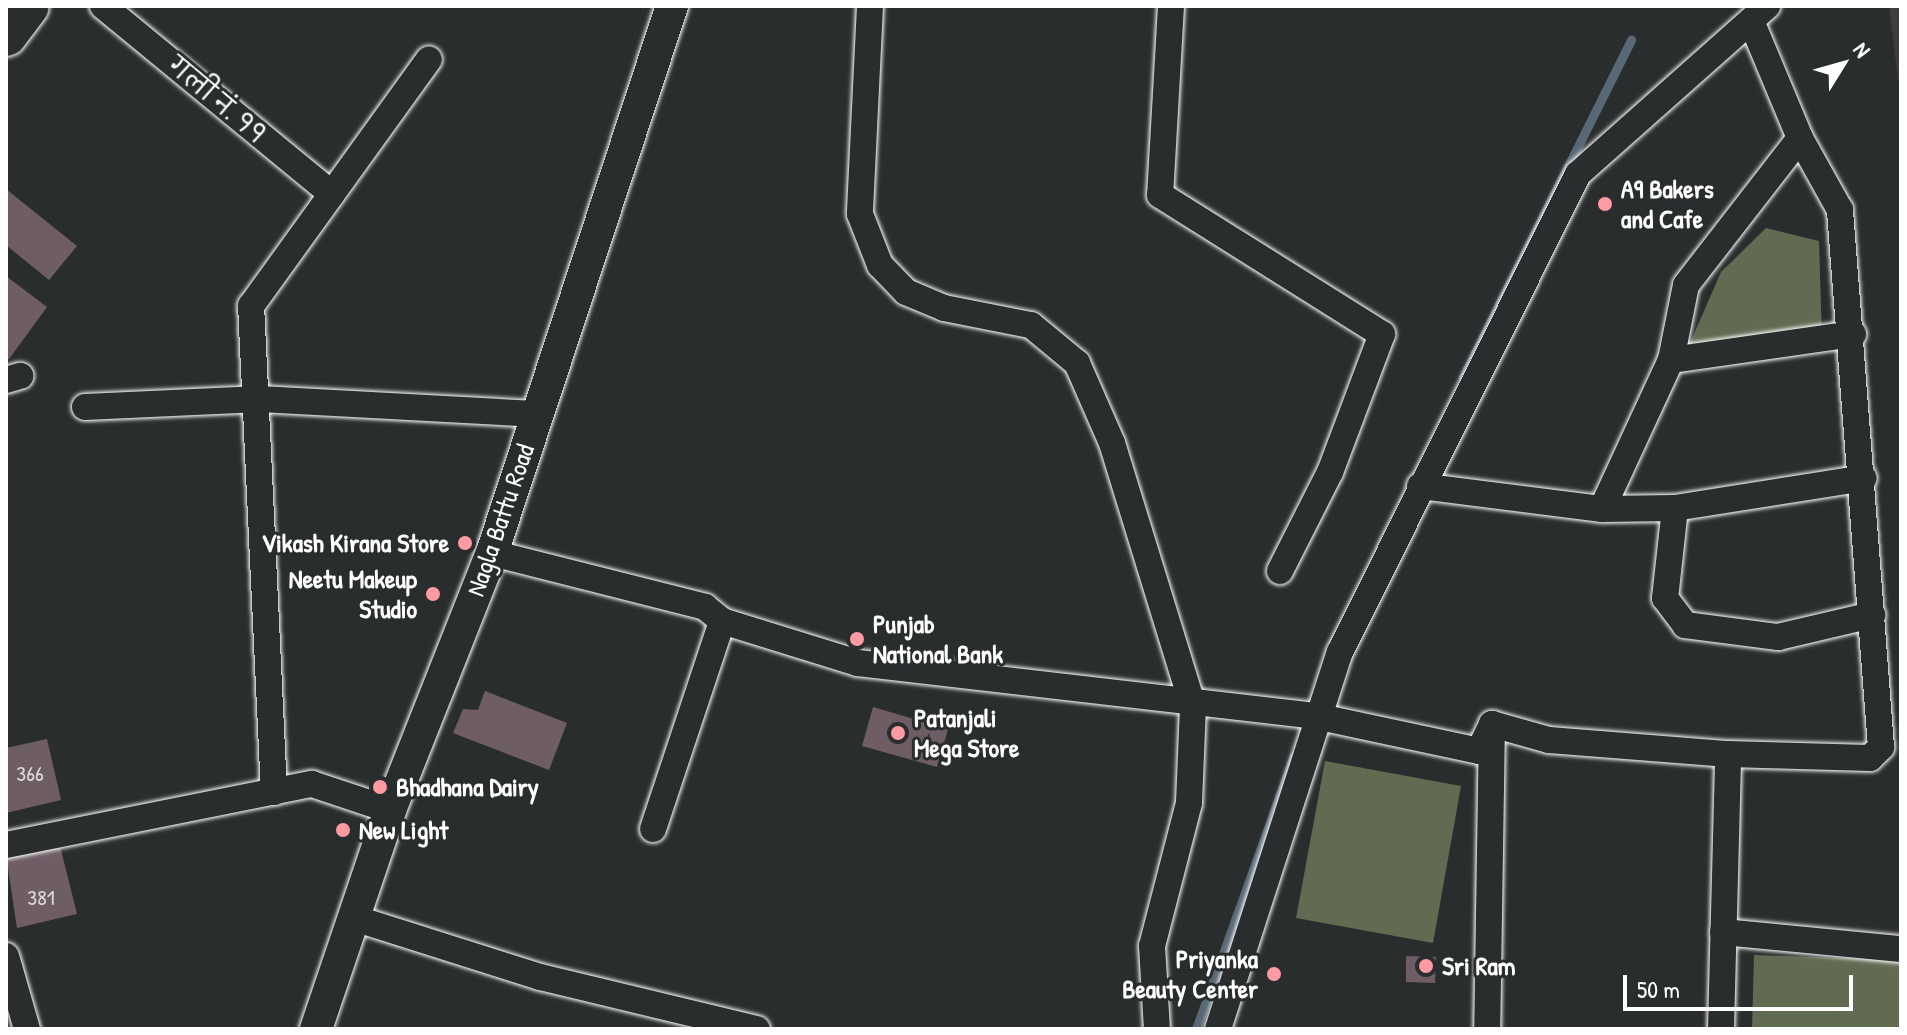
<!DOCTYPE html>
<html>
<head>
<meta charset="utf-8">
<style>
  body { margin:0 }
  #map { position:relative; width:1907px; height:1035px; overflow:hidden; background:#2a2d2e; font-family:"Patrick Hand","Playpen Sans Deva",sans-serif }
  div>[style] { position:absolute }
  .built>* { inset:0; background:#3f3b3f }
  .green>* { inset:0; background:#616b52 }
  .stream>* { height:9px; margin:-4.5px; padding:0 4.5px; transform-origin:4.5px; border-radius:4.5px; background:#586875 }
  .building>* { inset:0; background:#6f5d66 }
  .roads { filter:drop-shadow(0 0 2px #fff) drop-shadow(0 0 2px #fff) }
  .minor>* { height:26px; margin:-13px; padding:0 13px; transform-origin:13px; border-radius:13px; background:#2a2d2e }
  .tertiary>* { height:32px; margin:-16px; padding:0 16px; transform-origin:16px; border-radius:16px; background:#2a2d2e }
  .trunk>* { height:42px; margin:-21px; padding:0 21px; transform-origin:21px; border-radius:21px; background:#2a2d2e }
  .dots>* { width:22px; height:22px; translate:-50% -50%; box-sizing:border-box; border:4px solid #2a2d2e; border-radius:50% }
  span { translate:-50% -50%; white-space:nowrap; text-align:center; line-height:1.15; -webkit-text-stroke:6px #2a2d2e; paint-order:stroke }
  .number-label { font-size:22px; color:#dbd6d9 }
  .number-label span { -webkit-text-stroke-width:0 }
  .street-label { font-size:26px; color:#fff }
  .poi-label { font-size:26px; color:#fff; font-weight:700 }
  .left { translate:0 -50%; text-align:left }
  .right { translate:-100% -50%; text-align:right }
  .frame { position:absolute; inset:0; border:8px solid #fff; pointer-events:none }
  .north { position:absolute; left:1803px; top:24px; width:80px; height:80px; -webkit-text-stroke:6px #2a2d2e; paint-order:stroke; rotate:53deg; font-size:22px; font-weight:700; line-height:32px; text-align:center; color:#fff }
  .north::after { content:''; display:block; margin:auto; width:28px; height:36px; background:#fff; clip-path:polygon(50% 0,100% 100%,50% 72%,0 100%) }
  .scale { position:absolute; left:1623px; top:975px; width:230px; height:36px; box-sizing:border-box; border:4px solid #fff; border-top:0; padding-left:10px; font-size:24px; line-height:28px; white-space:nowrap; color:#fff; -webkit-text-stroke:6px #2a2d2e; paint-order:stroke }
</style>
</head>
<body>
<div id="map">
  <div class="built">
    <div style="clip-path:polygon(1889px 6px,1901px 6px,1901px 104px)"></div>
  </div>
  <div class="green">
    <div style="clip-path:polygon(1766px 228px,1819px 241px,1822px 340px,1690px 343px,1721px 272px)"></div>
    <div style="clip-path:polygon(1325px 761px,1461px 786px,1433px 943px,1296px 918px)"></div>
    <div style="clip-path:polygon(1754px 955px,1901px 960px,1901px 1029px,1752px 1029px)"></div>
  </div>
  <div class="stream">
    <div style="left:1463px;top:377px;width:377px;rotate:-63.5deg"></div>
    <div style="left:1196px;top:1029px;width:290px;rotate:-70.3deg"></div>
  </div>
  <div class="building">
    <div style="clip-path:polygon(6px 189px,77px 246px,49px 280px,6px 245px)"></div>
    <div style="clip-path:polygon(6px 276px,47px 307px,9px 359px,6px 357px)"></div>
    <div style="clip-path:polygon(485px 691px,567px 723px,549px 770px,453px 733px,463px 709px,478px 710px)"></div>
    <div style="clip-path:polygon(873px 707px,948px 729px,937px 767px,862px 746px)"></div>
    <div style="clip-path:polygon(47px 739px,61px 800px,6px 813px,6px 748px)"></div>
    <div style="clip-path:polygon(59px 842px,77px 914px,17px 928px,6px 855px)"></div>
    <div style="clip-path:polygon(1406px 956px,1436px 957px,1435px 983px,1406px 982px)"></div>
  </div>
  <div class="roads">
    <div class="minor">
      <div style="left:103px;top:6px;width:296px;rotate:39.4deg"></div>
      <div style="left:870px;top:6px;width:208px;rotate:92.8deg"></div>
      <div style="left:860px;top:214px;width:55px;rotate:68.6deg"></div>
      <div style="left:880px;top:265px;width:37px;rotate:46deg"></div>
      <div style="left:906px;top:292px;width:41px;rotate:22.8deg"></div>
      <div style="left:944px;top:308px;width:89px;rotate:11.1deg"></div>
      <div style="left:1031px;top:325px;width:60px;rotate:39.6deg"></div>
      <div style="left:1077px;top:363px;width:87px;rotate:66.4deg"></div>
      <div style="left:1112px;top:443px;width:276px;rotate:72.9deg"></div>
      <div style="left:1193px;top:707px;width:96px;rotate:92.4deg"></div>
      <div style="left:1189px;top:803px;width:148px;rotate:104.5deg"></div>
      <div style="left:1152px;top:946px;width:83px;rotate:86.6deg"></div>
      <div style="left:1171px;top:6px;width:189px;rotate:93.3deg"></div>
      <div style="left:1160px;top:195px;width:262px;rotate:32.1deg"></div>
      <div style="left:1382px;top:334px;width:147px;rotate:110.6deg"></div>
      <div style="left:1330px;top:472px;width:111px;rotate:116.8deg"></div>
      <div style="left:1671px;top:360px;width:184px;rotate:-8.1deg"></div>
      <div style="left:6px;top:380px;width:15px;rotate:-16deg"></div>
      <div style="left:85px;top:407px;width:175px;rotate:-2.6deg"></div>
      <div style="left:260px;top:399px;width:275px;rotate:3.1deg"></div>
      <div style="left:1420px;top:486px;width:183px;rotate:7.2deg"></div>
      <div style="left:1602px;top:509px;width:164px;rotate:-65.2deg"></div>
      <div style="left:1671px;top:360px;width:76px;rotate:-78.7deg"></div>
      <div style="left:1686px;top:285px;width:186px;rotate:-52.2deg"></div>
      <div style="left:1800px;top:138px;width:127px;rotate:-112.7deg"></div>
      <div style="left:1675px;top:508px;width:91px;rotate:96.3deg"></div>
      <div style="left:1665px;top:598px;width:34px;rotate:53deg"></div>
      <div style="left:1685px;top:625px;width:94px;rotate:7.4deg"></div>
      <div style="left:1778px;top:637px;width:97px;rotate:-13.2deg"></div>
      <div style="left:1602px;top:509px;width:73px;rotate:-0.8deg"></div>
      <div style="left:1675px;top:508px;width:191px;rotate:-9deg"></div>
      <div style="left:492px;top:553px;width:220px;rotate:14.2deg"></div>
      <div style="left:705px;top:607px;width:22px;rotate:39deg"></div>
      <div style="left:722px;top:621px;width:142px;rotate:17.2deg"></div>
      <div style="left:858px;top:663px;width:460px;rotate:6.6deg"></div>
      <div style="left:1315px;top:716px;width:168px;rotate:12deg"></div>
      <div style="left:1479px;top:751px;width:30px;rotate:-64deg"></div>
      <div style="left:1492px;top:724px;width:305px;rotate:90.9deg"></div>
      <div style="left:1492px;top:724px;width:59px;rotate:15.7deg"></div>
      <div style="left:1549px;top:740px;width:180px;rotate:4.5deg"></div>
      <div style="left:1728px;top:754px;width:142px;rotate:1.6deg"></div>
      <div style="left:1870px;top:758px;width:16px;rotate:-45deg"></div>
      <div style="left:1881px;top:747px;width:539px;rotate:-94.37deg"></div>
      <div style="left:1840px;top:210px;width:82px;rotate:-119.1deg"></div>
      <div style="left:274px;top:792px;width:487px;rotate:-92.7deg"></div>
      <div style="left:251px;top:306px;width:304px;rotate:-54.2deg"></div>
      <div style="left:653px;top:829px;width:219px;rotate:-71.6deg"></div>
      <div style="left:6px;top:845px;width:312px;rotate:-11.3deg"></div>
      <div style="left:312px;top:784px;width:82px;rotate:18.4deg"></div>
      <div style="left:354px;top:918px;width:195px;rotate:17.6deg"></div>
      <div style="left:540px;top:977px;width:223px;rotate:13.5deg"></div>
      <div style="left:1723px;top:932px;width:179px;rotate:5.5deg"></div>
      <div style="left:6px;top:956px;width:76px;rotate:74deg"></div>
      <div style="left:1218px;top:1029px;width:396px;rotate:-72.1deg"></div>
      <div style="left:1340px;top:652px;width:534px;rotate:-63.53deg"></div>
      <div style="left:1578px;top:174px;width:253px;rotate:-41.6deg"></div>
      <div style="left:1721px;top:1029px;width:275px;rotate:-88.5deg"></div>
    </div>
    <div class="tertiary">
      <div style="left:316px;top:1029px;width:231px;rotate:-71.3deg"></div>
      <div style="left:390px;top:810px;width:277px;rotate:-68.4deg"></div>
      <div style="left:492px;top:553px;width:576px;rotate:-71.79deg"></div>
    </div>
    <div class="trunk">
      <div style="left:6px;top:35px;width:36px;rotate:-53deg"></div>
    </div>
  </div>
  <div class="dots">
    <div style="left:1605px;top:204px;background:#ff9aa2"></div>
    <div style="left:465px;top:543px;background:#ff9aa2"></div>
    <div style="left:433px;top:594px;background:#ff9aa2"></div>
    <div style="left:857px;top:639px;background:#ff9aa2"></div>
    <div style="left:898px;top:733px;background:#ff9aa2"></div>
    <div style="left:380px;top:787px;background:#ff9aa2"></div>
    <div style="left:343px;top:830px;background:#ff9aa2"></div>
    <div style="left:1426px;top:966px;background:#ff9aa2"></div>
    <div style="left:1274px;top:974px;background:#ff9aa2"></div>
  </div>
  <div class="number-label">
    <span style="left:30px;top:774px">366</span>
    <span style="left:41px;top:898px">381</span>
  </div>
  <div class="street-label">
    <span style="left:217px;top:100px;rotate:40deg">गली नं. ११</span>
    <span style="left:500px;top:520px;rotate:-71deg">Nagla Battu Road</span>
  </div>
  <div class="poi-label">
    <span class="left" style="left:1621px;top:204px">A9 Bakers<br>and Cafe</span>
    <span class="right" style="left:449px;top:543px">Vikash Kirana Store</span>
    <span class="right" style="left:417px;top:594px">Neetu Makeup<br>Studio</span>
    <span class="left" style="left:873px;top:639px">Punjab<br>National Bank</span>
    <span class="left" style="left:914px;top:733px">Patanjali<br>Mega Store</span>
    <span class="left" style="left:396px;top:787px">Bhadhana Dairy</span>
    <span class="left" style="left:359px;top:830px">New Light</span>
    <span class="right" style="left:1258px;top:974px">Priyanka<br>Beauty Center</span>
    <span class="left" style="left:1442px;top:966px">Sri Ram</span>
  </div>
  <div class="frame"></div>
  <div class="north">N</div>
  <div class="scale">50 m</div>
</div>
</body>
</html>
